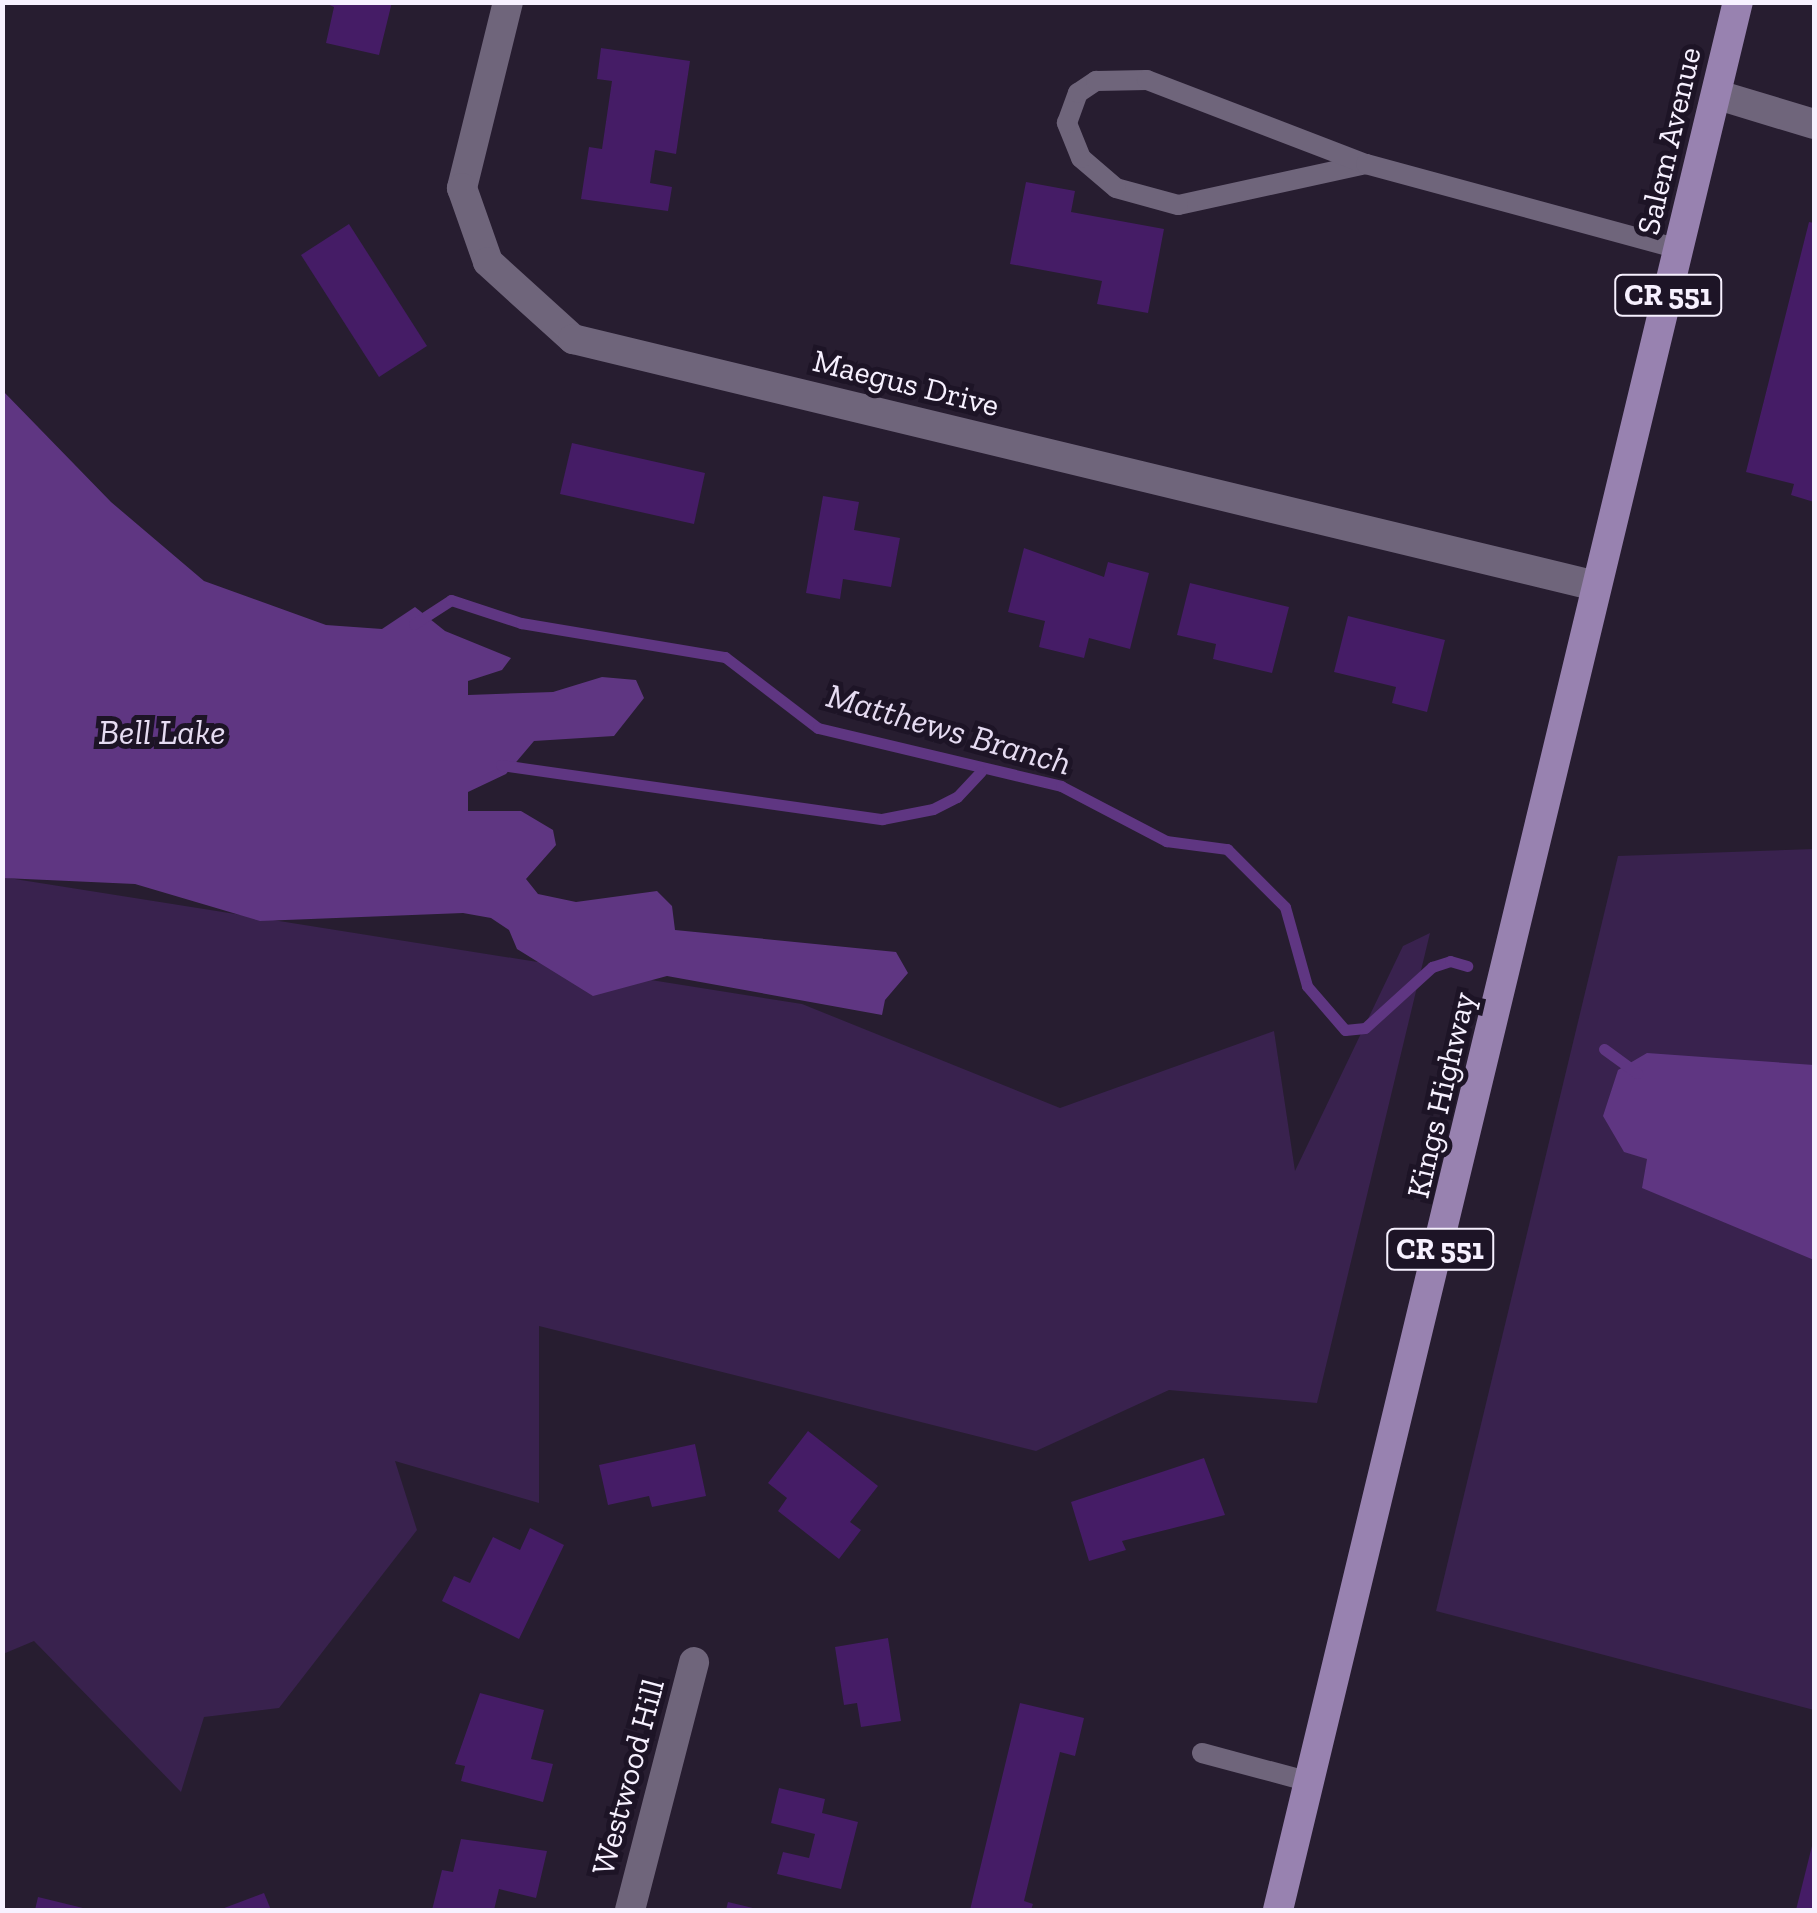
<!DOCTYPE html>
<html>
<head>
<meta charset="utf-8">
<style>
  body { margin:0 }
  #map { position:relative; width:1817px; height:1913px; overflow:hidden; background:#271d30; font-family:"Zilla Slab",serif }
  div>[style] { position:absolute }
  .green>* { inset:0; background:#39224e }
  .water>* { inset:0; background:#5f3682 }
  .stream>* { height:11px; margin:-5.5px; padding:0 5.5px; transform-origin:5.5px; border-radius:5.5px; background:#5f3682 }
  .building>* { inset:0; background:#451c66 }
  .service>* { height:20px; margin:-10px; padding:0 10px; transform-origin:10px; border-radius:10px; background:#6f657b }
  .minor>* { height:30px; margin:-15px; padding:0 15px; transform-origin:15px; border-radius:15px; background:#6f657b }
  .primary>* { height:30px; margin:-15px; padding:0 15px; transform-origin:15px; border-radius:15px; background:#9882b0 }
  span { translate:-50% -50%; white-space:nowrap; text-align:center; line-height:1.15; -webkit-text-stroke:10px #1d1426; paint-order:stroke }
  .shield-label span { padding:2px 8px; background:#1d1426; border:2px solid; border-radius:8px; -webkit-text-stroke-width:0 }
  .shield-label { font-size:30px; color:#f7f1ff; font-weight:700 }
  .street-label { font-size:32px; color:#f7f1ff }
  .water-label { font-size:35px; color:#e6dcf2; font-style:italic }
  .frame { position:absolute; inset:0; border:5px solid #f7f1ff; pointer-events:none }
</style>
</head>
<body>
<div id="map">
  <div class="green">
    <div style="clip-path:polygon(1814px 849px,1814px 1710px,1436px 1611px,1618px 856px)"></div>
    <div style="clip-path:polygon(2px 877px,802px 1004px,1060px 1108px,1274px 1031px,1295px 1171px,1403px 946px,1430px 933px,1317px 1403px,1169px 1390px,1036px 1451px,539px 1326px,539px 1503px,395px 1461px,417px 1530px,279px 1708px,204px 1717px,181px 1792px,34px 1641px,3px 1654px)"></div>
  </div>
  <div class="water">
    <div style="clip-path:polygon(2px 390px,111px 502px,204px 581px,326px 625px,382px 629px,415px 607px,445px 631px,511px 658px,502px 670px,468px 681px,468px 695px,553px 692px,602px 677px,636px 680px,644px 698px,614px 736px,534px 741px,506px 774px,468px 792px,468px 811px,521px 811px,553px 830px,556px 845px,526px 879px,538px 894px,576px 902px,657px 891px,672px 906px,675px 930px,896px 952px,908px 973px,885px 1000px,882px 1015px,667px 976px,593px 996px,517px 949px,509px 930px,491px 918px,463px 913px,260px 921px,135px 884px,3px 878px)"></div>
    <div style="clip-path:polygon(1647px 1053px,1814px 1065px,1814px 1260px,1642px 1188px,1647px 1159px,1624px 1152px,1603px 1116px,1618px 1070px)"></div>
  </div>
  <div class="stream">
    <div style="left:414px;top:624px;width:44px;rotate:-33deg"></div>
    <div style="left:451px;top:600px;width:74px;rotate:18.2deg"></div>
    <div style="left:521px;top:623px;width:207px;rotate:9.5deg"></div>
    <div style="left:725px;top:657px;width:117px;rotate:37.4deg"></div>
    <div style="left:818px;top:728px;width:250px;rotate:13.4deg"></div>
    <div style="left:1061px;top:786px;width:119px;rotate:27.6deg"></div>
    <div style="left:1166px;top:841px;width:62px;rotate:7.5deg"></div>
    <div style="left:1227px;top:849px;width:82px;rotate:45deg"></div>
    <div style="left:1285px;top:907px;width:82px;rotate:74.4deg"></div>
    <div style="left:1307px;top:986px;width:58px;rotate:49.2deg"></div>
    <div style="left:1345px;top:1030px;width:20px;rotate:-6deg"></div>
    <div style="left:1365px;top:1028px;width:91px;rotate:-42.3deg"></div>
    <div style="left:1432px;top:967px;width:19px;rotate:-18deg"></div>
    <div style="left:1450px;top:961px;width:18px;rotate:16deg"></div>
    <div style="left:501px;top:765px;width:385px;rotate:8.1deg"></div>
    <div style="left:882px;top:819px;width:52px;rotate:-11.1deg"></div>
    <div style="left:933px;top:809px;width:27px;rotate:-27deg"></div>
    <div style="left:957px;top:797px;width:35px;rotate:-47deg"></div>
    <div style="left:1604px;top:1049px;width:41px;rotate:36deg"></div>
  </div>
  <div class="building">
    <div style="clip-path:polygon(323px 2px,392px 2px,379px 55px,326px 43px,334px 7px)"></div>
    <div style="clip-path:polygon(601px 48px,690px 61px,676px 154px,655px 150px,650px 183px,672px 187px,668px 211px,581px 199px,589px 147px,602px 149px,612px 81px,597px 79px)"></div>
    <div style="clip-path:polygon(1026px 182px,1075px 191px,1071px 212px,1164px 229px,1148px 313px,1097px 304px,1102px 281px,1010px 264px)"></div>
    <div style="clip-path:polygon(1809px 222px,1814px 223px,1814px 502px,1791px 495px,1794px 484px,1746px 472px)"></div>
    <div style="clip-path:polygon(349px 224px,427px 346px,379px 377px,301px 255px)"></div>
    <div style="clip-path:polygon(572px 443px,705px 473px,694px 524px,560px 494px)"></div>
    <div style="clip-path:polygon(823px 496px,859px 502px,854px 530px,900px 538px,891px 587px,843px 579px,840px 599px,806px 593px)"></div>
    <div style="clip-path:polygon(1024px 548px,1104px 577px,1108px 562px,1149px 573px,1130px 649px,1089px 638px,1084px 658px,1039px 647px,1045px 621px,1008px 612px)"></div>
    <div style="clip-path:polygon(1190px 583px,1289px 607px,1272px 673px,1213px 659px,1216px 644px,1177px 635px)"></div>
    <div style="clip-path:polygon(1348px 616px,1445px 640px,1427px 712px,1392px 703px,1396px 687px,1334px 672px)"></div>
    <div style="clip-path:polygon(808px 1431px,878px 1486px,850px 1522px,861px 1530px,839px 1559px,778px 1511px,787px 1498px,768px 1483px)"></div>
    <div style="clip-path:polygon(695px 1444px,706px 1496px,652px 1507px,649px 1496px,608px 1505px,599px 1465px)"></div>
    <div style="clip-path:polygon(1204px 1458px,1225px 1515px,1122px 1541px,1126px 1550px,1089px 1561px,1071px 1502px)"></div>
    <div style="clip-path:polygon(530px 1528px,564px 1545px,519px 1639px,442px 1601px,454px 1576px,470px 1583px,493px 1537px,520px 1550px)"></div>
    <div style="clip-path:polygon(888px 1638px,901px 1721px,861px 1727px,857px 1703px,844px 1705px,835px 1647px)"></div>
    <div style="clip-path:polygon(480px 1693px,544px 1710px,531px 1759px,553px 1764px,543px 1802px,461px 1781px,465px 1766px,455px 1764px)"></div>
    <div style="clip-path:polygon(1020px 1703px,1084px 1718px,1075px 1756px,1060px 1752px,1024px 1901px,1033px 1904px,1031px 1910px,970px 1910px)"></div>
    <div style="clip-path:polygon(779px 1788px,825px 1799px,822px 1813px,858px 1822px,841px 1889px,777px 1874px,783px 1852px,809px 1858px,815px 1834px,771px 1823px)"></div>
    <div style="clip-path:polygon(461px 1839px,547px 1851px,536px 1898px,499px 1889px,494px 1910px,432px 1910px,442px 1870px,453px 1872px)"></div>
    <div style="clip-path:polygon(1813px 1842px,1814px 1910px,1796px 1910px)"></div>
    <div style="clip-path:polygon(264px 1893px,271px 1910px,219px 1910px)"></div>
    <div style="clip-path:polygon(38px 1897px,87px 1909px,87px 1910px,35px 1910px)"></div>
    <div style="clip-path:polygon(728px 1902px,757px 1909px,757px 1910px,726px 1910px)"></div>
  </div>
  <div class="service">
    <div style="left:1366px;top:164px;width:192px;rotate:167.7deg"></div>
    <div style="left:1178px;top:205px;width:64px;rotate:-164.7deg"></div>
    <div style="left:1116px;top:188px;width:46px;rotate:-139.4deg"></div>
    <div style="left:1081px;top:158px;width:38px;rotate:-112deg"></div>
    <div style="left:1067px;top:123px;width:32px;rotate:-70deg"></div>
    <div style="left:1078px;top:93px;width:22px;rotate:-34deg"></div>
    <div style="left:1096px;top:81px;width:51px;rotate:-1.1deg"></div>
    <div style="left:1147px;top:80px;width:235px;rotate:21deg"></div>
    <div style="left:1366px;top:164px;width:324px;rotate:15.2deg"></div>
    <div style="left:1202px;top:1753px;width:112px;rotate:15deg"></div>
  </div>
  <div class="minor">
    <div style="left:508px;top:2px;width:192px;rotate:103.9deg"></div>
    <div style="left:462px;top:188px;width:78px;rotate:70.6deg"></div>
    <div style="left:488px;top:262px;width:115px;rotate:42.2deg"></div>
    <div style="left:573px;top:339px;width:1052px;rotate:13.57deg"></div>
    <div style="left:1718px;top:95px;width:100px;rotate:16.8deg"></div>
    <div style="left:630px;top:1910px;width:256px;rotate:-75.5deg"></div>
  </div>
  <div class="primary">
    <div style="left:1278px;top:1910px;width:1963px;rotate:-76.45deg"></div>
  </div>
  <div class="shield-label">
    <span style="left:1668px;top:295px">CR 551</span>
    <span style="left:1440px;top:1249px">CR 551</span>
  </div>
  <div class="street-label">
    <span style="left:1669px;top:141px;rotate:-77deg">Salem Avenue</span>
    <span style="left:906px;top:383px;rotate:14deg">Maegus Drive</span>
    <span style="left:1441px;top:1095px;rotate:-77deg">Kings Highway</span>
    <span style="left:628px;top:1777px;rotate:-75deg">Westwood Hill</span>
  </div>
  <div class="water-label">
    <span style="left:949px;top:729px;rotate:16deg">Matthews Branch</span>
    <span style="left:162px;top:732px">Bell Lake</span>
  </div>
  <div class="frame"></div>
</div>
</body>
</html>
